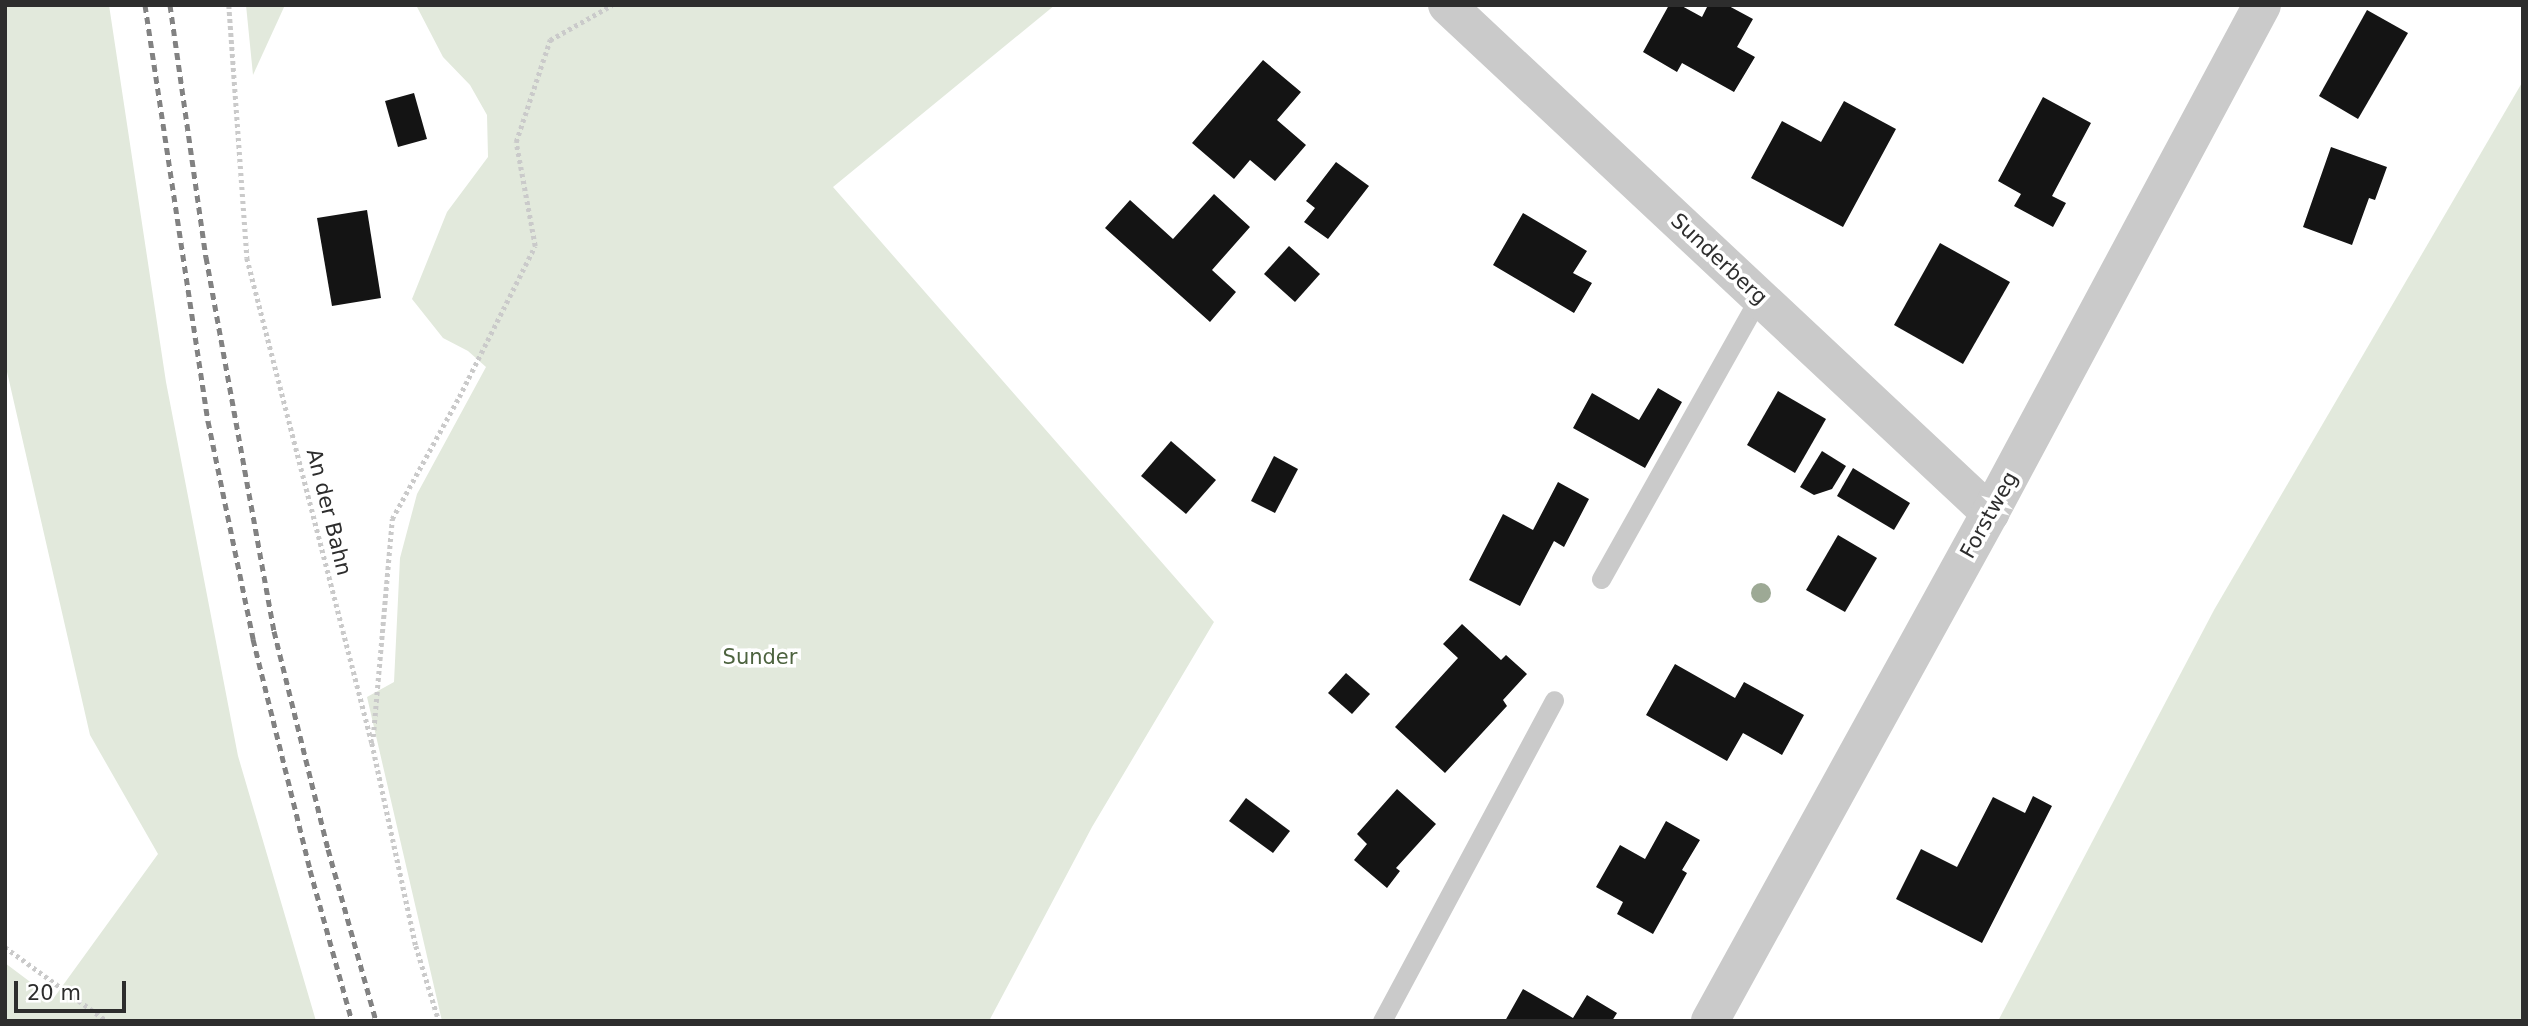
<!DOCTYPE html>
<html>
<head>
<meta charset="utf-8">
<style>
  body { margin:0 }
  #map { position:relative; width:2528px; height:1026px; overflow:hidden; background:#fff; font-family:"DejaVu Sans",sans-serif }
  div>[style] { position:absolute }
  .green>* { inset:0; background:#e2e9dc }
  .building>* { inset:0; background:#141414 }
  .path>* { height:4.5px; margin-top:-2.25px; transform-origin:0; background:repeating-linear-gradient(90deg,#cacaca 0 3.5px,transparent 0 7px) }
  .service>* { height:19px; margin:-9.5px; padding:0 9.5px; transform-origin:9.5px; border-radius:9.5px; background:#cacaca }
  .minor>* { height:38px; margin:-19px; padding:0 19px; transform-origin:19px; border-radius:19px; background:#cacaca }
  .rail>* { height:5px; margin-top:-2.5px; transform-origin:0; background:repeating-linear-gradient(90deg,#828282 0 7px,transparent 0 12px) }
  .trees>* { width:20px; height:20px; margin:-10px; border-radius:50%; background:#9da995 }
  span { translate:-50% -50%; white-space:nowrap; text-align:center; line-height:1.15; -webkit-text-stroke:7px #fff; paint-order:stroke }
  .street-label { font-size:21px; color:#2d2d2d }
  .park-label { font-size:21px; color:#4d633f }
  .frame { position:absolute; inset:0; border:7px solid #2d2d2d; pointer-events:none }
  .scale { position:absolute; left:14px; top:981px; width:112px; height:32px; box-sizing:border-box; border:4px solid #2d2d2d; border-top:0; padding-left:9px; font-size:21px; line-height:24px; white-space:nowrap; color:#2d2d2d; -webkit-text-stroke:5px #fff; paint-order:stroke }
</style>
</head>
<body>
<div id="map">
  <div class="green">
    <div style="clip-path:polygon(5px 5px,109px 5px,166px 382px,238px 756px,316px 1021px,5px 1021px,5px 963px,53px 999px,158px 854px,90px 735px,5px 363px)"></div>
    <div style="clip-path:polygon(246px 5px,285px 5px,253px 75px)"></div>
    <div style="clip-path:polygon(416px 5px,1055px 5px,833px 187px,1214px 622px,1092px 827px,989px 1021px,442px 1021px,367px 697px,394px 682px,400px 558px,417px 494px,486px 367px,468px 351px,443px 338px,412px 299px,447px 212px,488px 157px,487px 115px,470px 85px,443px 57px)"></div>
    <div style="clip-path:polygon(2523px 81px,2523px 1021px,1998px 1021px,2214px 610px)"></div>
  </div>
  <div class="building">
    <div style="clip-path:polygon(1669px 5px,1680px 5px,1702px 17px,1708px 5px,1727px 5px,1753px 19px,1737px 47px,1755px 57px,1734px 92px,1682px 63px,1677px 72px,1643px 52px)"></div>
    <div style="clip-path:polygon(2367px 10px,2408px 33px,2358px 119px,2319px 96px)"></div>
    <div style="clip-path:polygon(1263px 60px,1301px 92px,1277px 120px,1306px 145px,1275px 181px,1250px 160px,1234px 179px,1192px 143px)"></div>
    <div style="clip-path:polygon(414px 93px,427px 139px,398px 147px,385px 101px)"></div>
    <div style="clip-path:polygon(2043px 97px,2091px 123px,2052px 196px,2066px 203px,2053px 227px,2014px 206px,2021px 194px,1998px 181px)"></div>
    <div style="clip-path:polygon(1844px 101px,1896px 129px,1843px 227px,1751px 178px,1782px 121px,1821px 142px)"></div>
    <div style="clip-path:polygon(2331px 147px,2387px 167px,2375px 200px,2369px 198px,2352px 245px,2303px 227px)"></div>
    <div style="clip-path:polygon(1336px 162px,1369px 186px,1328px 239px,1304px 222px,1315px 208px,1306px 201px)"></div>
    <div style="clip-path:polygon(1214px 194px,1250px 227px,1212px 270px,1236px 292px,1210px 322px,1105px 228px,1130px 200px,1173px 239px)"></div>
    <div style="clip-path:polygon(367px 210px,381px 298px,332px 306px,317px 218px)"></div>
    <div style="clip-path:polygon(1523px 213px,1587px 251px,1573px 273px,1592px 283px,1574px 313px,1493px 265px)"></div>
    <div style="clip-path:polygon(1940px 243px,2010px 282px,1963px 364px,1894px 325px)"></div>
    <div style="clip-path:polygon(1289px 246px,1320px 274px,1295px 302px,1264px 274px)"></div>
    <div style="clip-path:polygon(1658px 388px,1682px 402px,1645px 468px,1573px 428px,1592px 393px,1639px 420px)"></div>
    <div style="clip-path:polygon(1778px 391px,1826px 419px,1795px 473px,1747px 445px)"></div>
    <div style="clip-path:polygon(1171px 441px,1216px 480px,1186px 514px,1141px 476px)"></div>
    <div style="clip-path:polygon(1822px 451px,1846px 466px,1832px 489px,1814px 495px,1800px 487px)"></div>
    <div style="clip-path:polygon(1274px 456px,1298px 469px,1275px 513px,1251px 501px)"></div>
    <div style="clip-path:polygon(1853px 468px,1910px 503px,1894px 530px,1837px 496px)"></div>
    <div style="clip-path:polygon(1558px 482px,1589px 499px,1564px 547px,1554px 541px,1520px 606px,1469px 580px,1503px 514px,1533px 530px)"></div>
    <div style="clip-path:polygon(1838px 535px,1877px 558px,1845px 612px,1806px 590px)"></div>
    <div style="clip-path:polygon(1462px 624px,1501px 660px,1506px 655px,1527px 674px,1503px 700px,1507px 706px,1445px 773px,1395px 727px,1458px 658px,1443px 644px)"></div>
    <div style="clip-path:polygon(1675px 664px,1735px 698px,1744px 682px,1804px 715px,1782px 755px,1743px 733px,1727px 761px,1646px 715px)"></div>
    <div style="clip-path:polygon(1346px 673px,1370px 694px,1352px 714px,1328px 693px)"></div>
    <div style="clip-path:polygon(1397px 789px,1436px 824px,1396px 868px,1400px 871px,1387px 888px,1354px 860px,1367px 844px,1357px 834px)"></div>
    <div style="clip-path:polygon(2033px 796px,2052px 806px,1982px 943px,1896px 899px,1921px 849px,1957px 867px,1993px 797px,2025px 813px)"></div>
    <div style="clip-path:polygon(1246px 798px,1290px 831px,1273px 853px,1229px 821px)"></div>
    <div style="clip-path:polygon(1666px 821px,1700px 840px,1682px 870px,1687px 873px,1653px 934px,1617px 914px,1623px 902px,1596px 887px,1620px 845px,1645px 859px)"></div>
    <div style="clip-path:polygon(1523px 989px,1573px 1018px,1587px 995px,1617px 1013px,1612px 1021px,1505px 1021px)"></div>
  </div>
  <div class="path">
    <div style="left:229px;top:5px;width:254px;rotate:85.9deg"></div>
    <div style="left:247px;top:258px;width:501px;rotate:75.55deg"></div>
    <div style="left:372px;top:743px;width:208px;rotate:77.8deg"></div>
    <div style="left:416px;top:946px;width:78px;rotate:73deg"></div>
    <div style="left:373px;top:737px;width:219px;rotate:-85deg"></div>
    <div style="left:392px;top:519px;width:139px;rotate:-61.2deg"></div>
    <div style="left:459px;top:397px;width:169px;rotate:-63.3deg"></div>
    <div style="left:535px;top:246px;width:106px;rotate:-100.4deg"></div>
    <div style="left:516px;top:142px;width:108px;rotate:-71.6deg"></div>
    <div style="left:550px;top:40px;width:71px;rotate:-29.4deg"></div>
    <div style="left:5px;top:947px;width:126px;rotate:36deg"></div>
  </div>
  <div class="service">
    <div style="left:1601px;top:579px;width:323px;rotate:-60.7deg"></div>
    <div style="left:1382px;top:1021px;width:364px;rotate:-61.8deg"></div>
  </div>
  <div class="minor">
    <div style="left:1447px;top:5px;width:744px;rotate:43.09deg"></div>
    <div style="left:1710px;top:1021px;width:580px;rotate:-61.14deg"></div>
    <div style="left:1990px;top:513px;width:576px;rotate:-61.83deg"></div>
  </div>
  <div class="rail">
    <div style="left:145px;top:5px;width:421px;rotate:81.4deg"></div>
    <div style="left:208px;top:421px;width:223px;rotate:78.3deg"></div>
    <div style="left:253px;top:639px;width:238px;rotate:76.1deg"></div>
    <div style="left:310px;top:870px;width:157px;rotate:74.5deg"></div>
    <div style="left:170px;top:5px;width:255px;rotate:81.9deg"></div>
    <div style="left:206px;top:257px;width:380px;rotate:79.7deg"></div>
    <div style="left:274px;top:631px;width:225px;rotate:76.1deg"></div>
    <div style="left:328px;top:849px;width:179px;rotate:74.4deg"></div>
  </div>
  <div class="trees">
    <div style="left:1761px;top:593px"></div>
  </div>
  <div class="street-label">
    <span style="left:1719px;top:259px;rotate:43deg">Sunderberg</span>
    <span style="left:329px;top:512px;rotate:76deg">An der Bahn</span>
    <span style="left:1989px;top:515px;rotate:-61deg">Forstweg</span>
  </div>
  <div class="park-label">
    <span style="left:760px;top:657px">Sunder</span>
  </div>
  <div class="frame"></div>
  <div class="scale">20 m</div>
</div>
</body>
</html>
